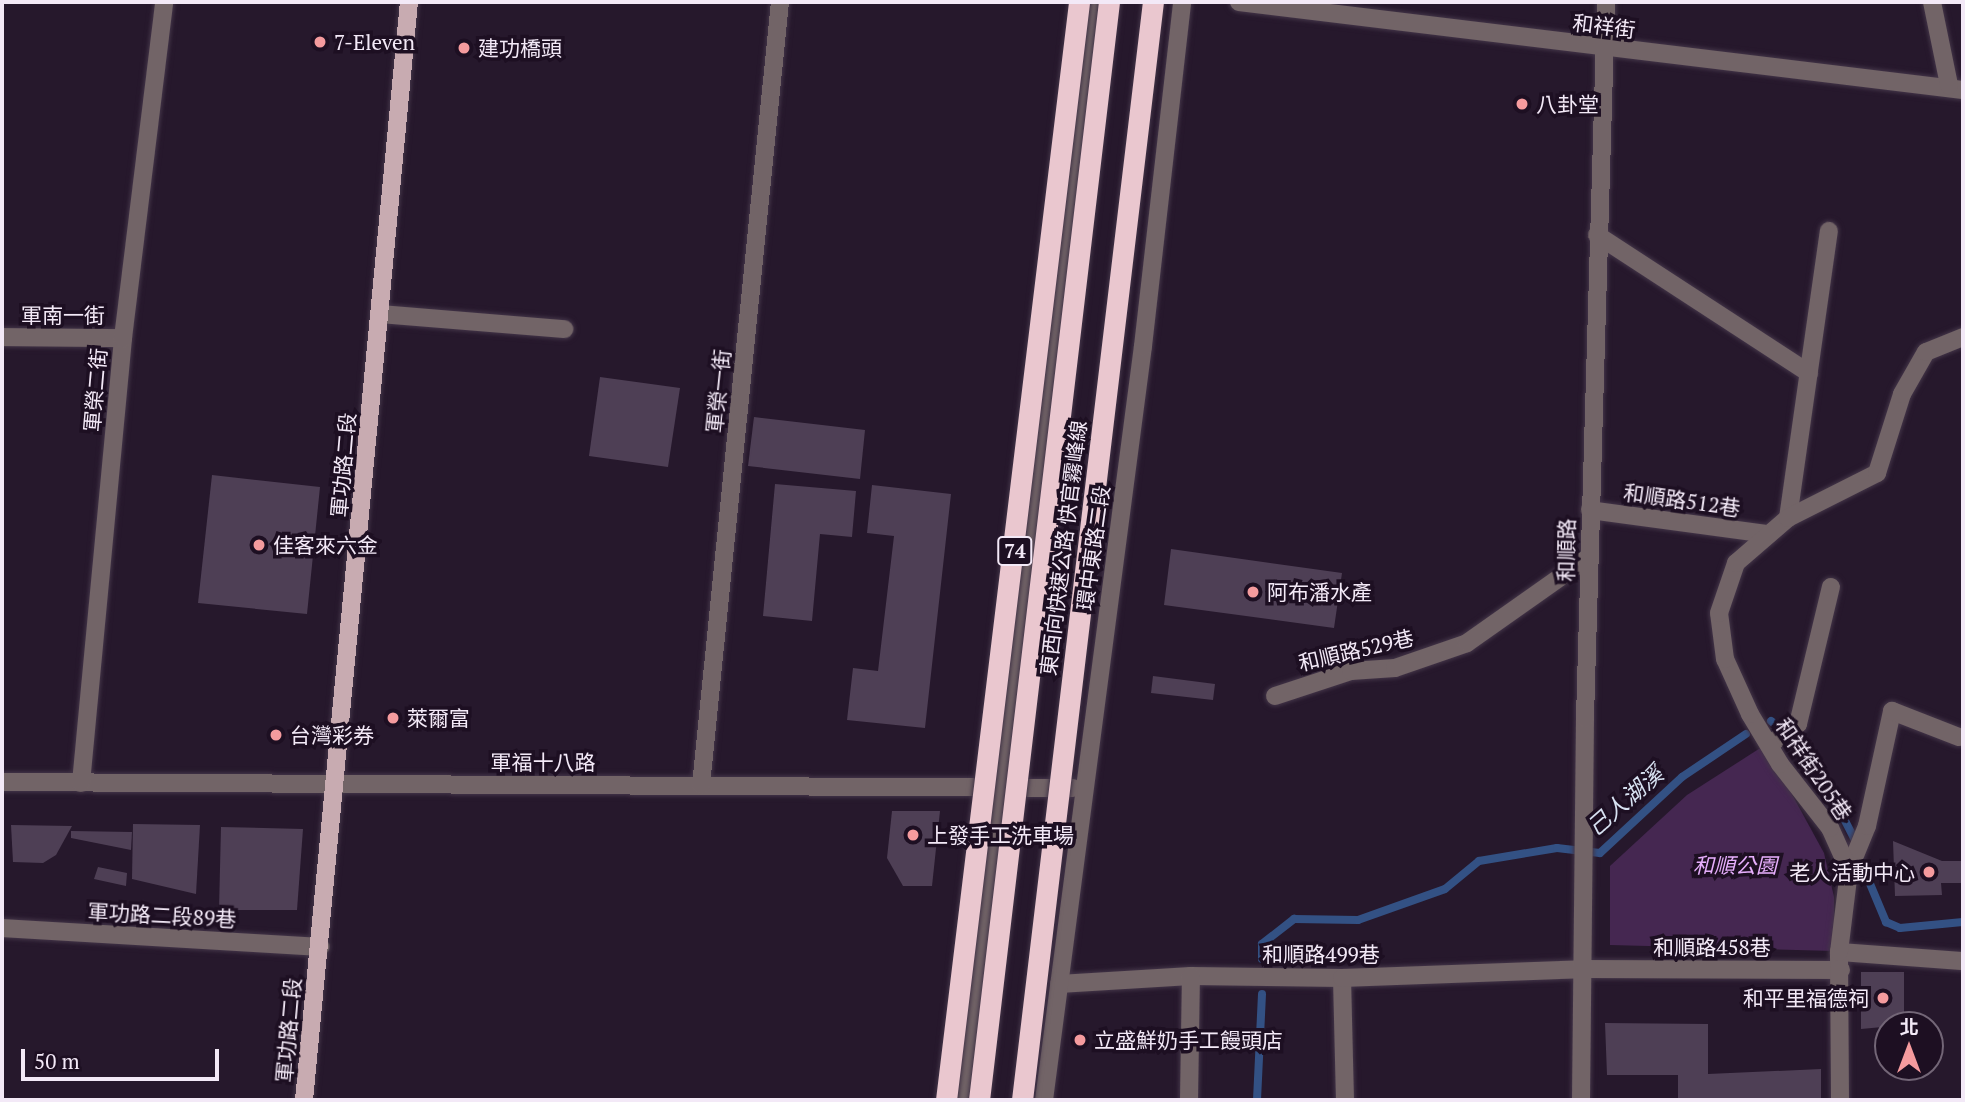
<!DOCTYPE html>
<html>
<head>
<meta charset="utf-8">
<style>
  body { margin:0 }
  #map { position:relative; width:1965px; height:1102px; overflow:hidden; background:#26182c; font-family:"PT Serif","Noto Sans TC",serif }
  div>[style] { position:absolute }
  .green>* { inset:0; background:#452751 }
  .stream>* { height:8px; margin:-4px; padding:0 4px; transform-origin:4px; border-radius:4px; background:#335184 }
  .building>* { inset:0; background:#4e3f55 }
  .roads { filter:drop-shadow(0 0 2px #433548) drop-shadow(0 0 2px #433548) }
  .minor>* { height:18px; margin:-9px; padding:0 9px; transform-origin:9px; border-radius:9px; background:#726467 }
  .major>* { height:18px; margin:-9px; padding:0 9px; transform-origin:9px; border-radius:9px; background:#c8abb1 }
  .bridges { filter:drop-shadow(0 0 2px #433548) drop-shadow(0 0 2px #433548) }
  .highway-bridge>* { height:21px; margin:-10.5px; padding:0 10.5px; transform-origin:10.5px; border-radius:10.5px; background:#eac7cf }
  .dots>* { width:19px; height:19px; translate:-50% -50%; box-sizing:border-box; border:4px solid #1d0f22; border-radius:50% }
  span { translate:-50% -50%; white-space:nowrap; text-align:center; line-height:1.15; -webkit-text-stroke:7px #1d0f22; paint-order:stroke }
  .shield-label span { padding:2px 5px; background:#1d0f22; border:2px solid; border-radius:5px; -webkit-text-stroke-width:0 }
  .shield-label { font-size:19px; color:#f3e9f7; font-weight:700 }
  .street-label { font-size:21px; color:#f3e9f7 }
  .poi-label { font-size:21px; color:#f3e9f7 }
  .left { translate:0 -50%; text-align:left }
  .right { translate:-100% -50%; text-align:right }
  .park-label { font-size:21px; color:#e6aefc; font-style:italic }
  .water-label { font-size:23px; color:#d8e2f2; font-style:italic }
  .frame { position:absolute; inset:0; border:4px solid #f3e9f7; pointer-events:none }
  .north { position:absolute; left:1874px; top:1011px; width:70px; height:70px; box-sizing:border-box; background:#1d0f22; border:2px solid #736677; border-radius:50%; rotate:0deg; font-size:19px; font-weight:700; line-height:28px; text-align:center; color:#f3e9f7 }
  .north::after { content:''; display:block; margin:auto; width:24px; height:32px; background:#f59b9e; clip-path:polygon(50% 0,100% 100%,50% 72%,0 100%) }
  .scale { position:absolute; left:21px; top:1049px; width:198px; height:32px; box-sizing:border-box; border:4px solid #f3e9f7; border-top:0; padding-left:9px; font-size:21px; line-height:24px; white-space:nowrap; color:#f3e9f7; -webkit-text-stroke:5px #1d0f22; paint-order:stroke }
</style>
</head>
<body>
<div id="map">
  <div class="green">
    <div style="clip-path:polygon(1765px 745px,1824px 853px,1834px 897px,1834px 951px,1610px 945px,1610px 866px,1687px 795px)"></div>
  </div>
  <div class="stream">
    <div style="left:1771px;top:721px;width:48px;rotate:38.3deg"></div>
    <div style="left:1809px;top:751px;width:102px;rotate:62.7deg"></div>
    <div style="left:1858px;top:855px;width:73px;rotate:67.3deg"></div>
    <div style="left:1886px;top:922px;width:15px;rotate:23deg"></div>
    <div style="left:1900px;top:928px;width:63px;rotate:-5.4deg"></div>
    <div style="left:1262px;top:959px;width:15px;rotate:-90deg"></div>
    <div style="left:1262px;top:944px;width:41px;rotate:-38deg"></div>
    <div style="left:1294px;top:919px;width:64px;rotate:0.9deg"></div>
    <div style="left:1358px;top:920px;width:92px;rotate:-19.6deg"></div>
    <div style="left:1445px;top:889px;width:44px;rotate:-39.5deg"></div>
    <div style="left:1479px;top:861px;width:79px;rotate:-9.5deg"></div>
    <div style="left:1557px;top:848px;width:43px;rotate:6.6deg"></div>
    <div style="left:1600px;top:853px;width:112px;rotate:-42.8deg"></div>
    <div style="left:1682px;top:777px;width:77px;rotate:-33.9deg"></div>
    <div style="left:1257px;top:1100px;width:106px;rotate:-87.3deg"></div>
  </div>
  <div class="building">
    <div style="clip-path:polygon(600px 377px,680px 388px,668px 467px,589px 456px)"></div>
    <div style="clip-path:polygon(754px 417px,865px 430px,860px 479px,748px 466px)"></div>
    <div style="clip-path:polygon(212px 475px,320px 487px,307px 614px,198px 603px)"></div>
    <div style="clip-path:polygon(775px 484px,856px 491px,852px 537px,820px 534px,812px 621px,763px 616px)"></div>
    <div style="clip-path:polygon(872px 485px,951px 494px,925px 728px,847px 720px,853px 668px,878px 671px,894px 536px,867px 533px)"></div>
    <div style="clip-path:polygon(1171px 549px,1342px 573px,1334px 628px,1164px 605px)"></div>
    <div style="clip-path:polygon(1153px 676px,1215px 684px,1213px 700px,1151px 693px)"></div>
    <div style="clip-path:polygon(892px 811px,940px 811px,932px 886px,903px 886px,887px 858px)"></div>
    <div style="clip-path:polygon(133px 824px,200px 825px,196px 894px,132px 879px)"></div>
    <div style="clip-path:polygon(11px 825px,72px 826px,56px 855px,43px 863px,13px 862px)"></div>
    <div style="clip-path:polygon(221px 827px,303px 829px,297px 910px,219px 910px)"></div>
    <div style="clip-path:polygon(71px 831px,132px 832px,131px 850px,71px 838px)"></div>
    <div style="clip-path:polygon(1893px 841px,1942px 861px,1963px 861px,1963px 883px,1941px 883px,1942px 895px,1895px 896px)"></div>
    <div style="clip-path:polygon(98px 867px,127px 873px,126px 886px,94px 879px)"></div>
    <div style="clip-path:polygon(1861px 972px,1904px 972px,1904px 1025px,1861px 1029px)"></div>
    <div style="clip-path:polygon(1605px 1023px,1708px 1024px,1708px 1074px,1821px 1069px,1821px 1100px,1678px 1100px,1678px 1075px,1607px 1075px)"></div>
  </div>
  <div class="roads">
    <div class="minor">
      <div style="left:1239px;top:2px;width:729px;rotate:6.93deg"></div>
      <div style="left:1932px;top:2px;width:85px;rotate:78.4deg"></div>
      <div style="left:1597px;top:235px;width:253px;rotate:33.1deg"></div>
      <div style="left:380px;top:314px;width:185px;rotate:4.7deg"></div>
      <div style="left:2px;top:337px;width:121px;rotate:0.5deg"></div>
      <div style="left:1590px;top:510px;width:180px;rotate:7.7deg"></div>
      <div style="left:1788px;top:518px;width:290px;rotate:-81.9deg"></div>
      <div style="left:1275px;top:696px;width:80px;rotate:-18.2deg"></div>
      <div style="left:1351px;top:671px;width:44px;rotate:-3.9deg"></div>
      <div style="left:1395px;top:668px;width:76px;rotate:-19.1deg"></div>
      <div style="left:1467px;top:643px;width:149px;rotate:-35.2deg"></div>
      <div style="left:1769px;top:745px;width:36px;rotate:-36deg"></div>
      <div style="left:1798px;top:724px;width:141px;rotate:-76.5deg"></div>
      <div style="left:2px;top:782px;width:1071px;rotate:0.32deg"></div>
      <div style="left:81px;top:783px;width:447px;rotate:-84.6deg"></div>
      <div style="left:123px;top:338px;width:338px;rotate:-83deg"></div>
      <div style="left:701px;top:785px;width:787px;rotate:-84.24deg"></div>
      <div style="left:1849px;top:870px;width:48px;rotate:-67.8deg"></div>
      <div style="left:1867px;top:826px;width:118px;rotate:-77.7deg"></div>
      <div style="left:1892px;top:711px;width:72px;rotate:21.2deg"></div>
      <div style="left:2px;top:928px;width:319px;rotate:3.4deg"></div>
      <div style="left:1839px;top:952px;width:124px;rotate:4.2deg"></div>
      <div style="left:1342px;top:978px;width:121px;rotate:88.6deg"></div>
      <div style="left:1059px;top:984px;width:132px;rotate:-3.5deg"></div>
      <div style="left:1191px;top:976px;width:151px;rotate:0.8deg"></div>
      <div style="left:1342px;top:978px;width:241px;rotate:-2.1deg"></div>
      <div style="left:1583px;top:969px;width:258px;rotate:0.2deg"></div>
      <div style="left:962px;top:1100px;width:1106px;rotate:-82.99deg"></div>
      <div style="left:1044px;top:1100px;width:760px;rotate:-82.52deg"></div>
      <div style="left:1143px;top:346px;width:346px;rotate:-83.5deg"></div>
      <div style="left:1189px;top:1100px;width:124px;rotate:-89.1deg"></div>
      <div style="left:1581px;top:1100px;width:382px;rotate:-89.4deg"></div>
      <div style="left:1585px;top:718px;width:716px;rotate:-88.32deg"></div>
      <div style="left:1840px;top:1100px;width:148px;rotate:-90.4deg"></div>
      <div style="left:1839px;top:952px;width:83px;rotate:-83deg"></div>
      <div style="left:1849px;top:870px;width:46px;rotate:-114.3deg"></div>
      <div style="left:1830px;top:828px;width:81px;rotate:-128deg"></div>
      <div style="left:1780px;top:764px;width:58px;rotate:-121deg"></div>
      <div style="left:1750px;top:714px;width:60px;rotate:-114.4deg"></div>
      <div style="left:1725px;top:659px;width:46px;rotate:-97.4deg"></div>
      <div style="left:1719px;top:613px;width:53px;rotate:-71.2deg"></div>
      <div style="left:1736px;top:563px;width:69px;rotate:-40.9deg"></div>
      <div style="left:1788px;top:518px;width:100px;rotate:-26.8deg"></div>
      <div style="left:1877px;top:473px;width:83px;rotate:-72.4deg"></div>
      <div style="left:1902px;top:394px;width:48px;rotate:-60.3deg"></div>
      <div style="left:1926px;top:352px;width:40px;rotate:-22deg"></div>
    </div>
    <div class="major">
      <div style="left:304px;top:1100px;width:1103px;rotate:-84.54deg"></div>
    </div>
  </div>
  <div class="bridges">
    <div class="highway-bridge">
      <div style="left:946px;top:1100px;width:1106px;rotate:-83.09deg"></div>
      <div style="left:979px;top:1100px;width:1106px;rotate:-83.25deg"></div>
      <div style="left:1022px;top:1100px;width:1106px;rotate:-83.2deg"></div>
    </div>
  </div>
  <div class="dots">
    <div style="left:320px;top:42px;background:#f59b9e"></div>
    <div style="left:464px;top:48px;background:#f59b9e"></div>
    <div style="left:1522px;top:104px;background:#f59b9e"></div>
    <div style="left:259px;top:545px;background:#f59b9e"></div>
    <div style="left:1253px;top:592px;background:#f59b9e"></div>
    <div style="left:393px;top:718px;background:#f59b9e"></div>
    <div style="left:276px;top:735px;background:#f59b9e"></div>
    <div style="left:913px;top:835px;background:#f59b9e"></div>
    <div style="left:1929px;top:872px;background:#f59b9e"></div>
    <div style="left:1883px;top:998px;background:#f59b9e"></div>
    <div style="left:1080px;top:1040px;background:#f59b9e"></div>
  </div>
  <div class="shield-label">
    <span style="left:1015px;top:551px">74</span>
  </div>
  <div class="street-label">
    <span style="left:1604px;top:26px;rotate:7deg">和祥街</span>
    <span style="left:63px;top:315px">軍南一街</span>
    <span style="left:95px;top:390px;rotate:-85deg">軍榮二街</span>
    <span style="left:718px;top:391px;rotate:-84deg">軍榮一街</span>
    <span style="left:343px;top:465px;rotate:-85deg">軍功路二段</span>
    <span style="left:1682px;top:500px;rotate:8deg">和順路512巷</span>
    <span style="left:1063px;top:548px;rotate:-83deg">東西向快速公路 快官霧峰線</span>
    <span style="left:1093px;top:548px;rotate:-82deg">環中東路二段</span>
    <span style="left:1566px;top:550px;rotate:-89deg">和順路</span>
    <span style="left:1356px;top:650px;rotate:-13deg">和順路529巷</span>
    <span style="left:543px;top:762px">軍福十八路</span>
    <span style="left:1814px;top:769px;rotate:56deg">和祥街205巷</span>
    <span style="left:162px;top:915px;rotate:3deg">軍功路二段89巷</span>
    <span style="left:1712px;top:947px">和順路458巷</span>
    <span style="left:1321px;top:954px">和順路499巷</span>
    <span style="left:288px;top:1030px;rotate:-85deg">軍功路二段</span>
  </div>
  <div class="poi-label">
    <span class="left" style="left:334px;top:42px">7-Eleven</span>
    <span class="left" style="left:478px;top:48px">建功橋頭</span>
    <span class="left" style="left:1536px;top:104px">八卦堂</span>
    <span class="left" style="left:273px;top:545px">佳客來六金</span>
    <span class="left" style="left:1267px;top:592px">阿布潘水產</span>
    <span class="left" style="left:407px;top:718px">萊爾富</span>
    <span class="left" style="left:290px;top:735px">台灣彩券</span>
    <span class="left" style="left:927px;top:835px">上發手工洗車場</span>
    <span class="right" style="left:1915px;top:872px">老人活動中心</span>
    <span class="right" style="left:1869px;top:998px">和平里福德祠</span>
    <span class="left" style="left:1094px;top:1040px">立盛鮮奶手工饅頭店</span>
  </div>
  <div class="park-label">
    <span style="left:1735px;top:865px">和順公園</span>
  </div>
  <div class="water-label">
    <span style="left:1625px;top:801px;rotate:-41deg">己人湖溪</span>
  </div>
  <div class="frame"></div>
  <div class="north">北</div>
  <div class="scale">50 m</div>
</div>
</body>
</html>
